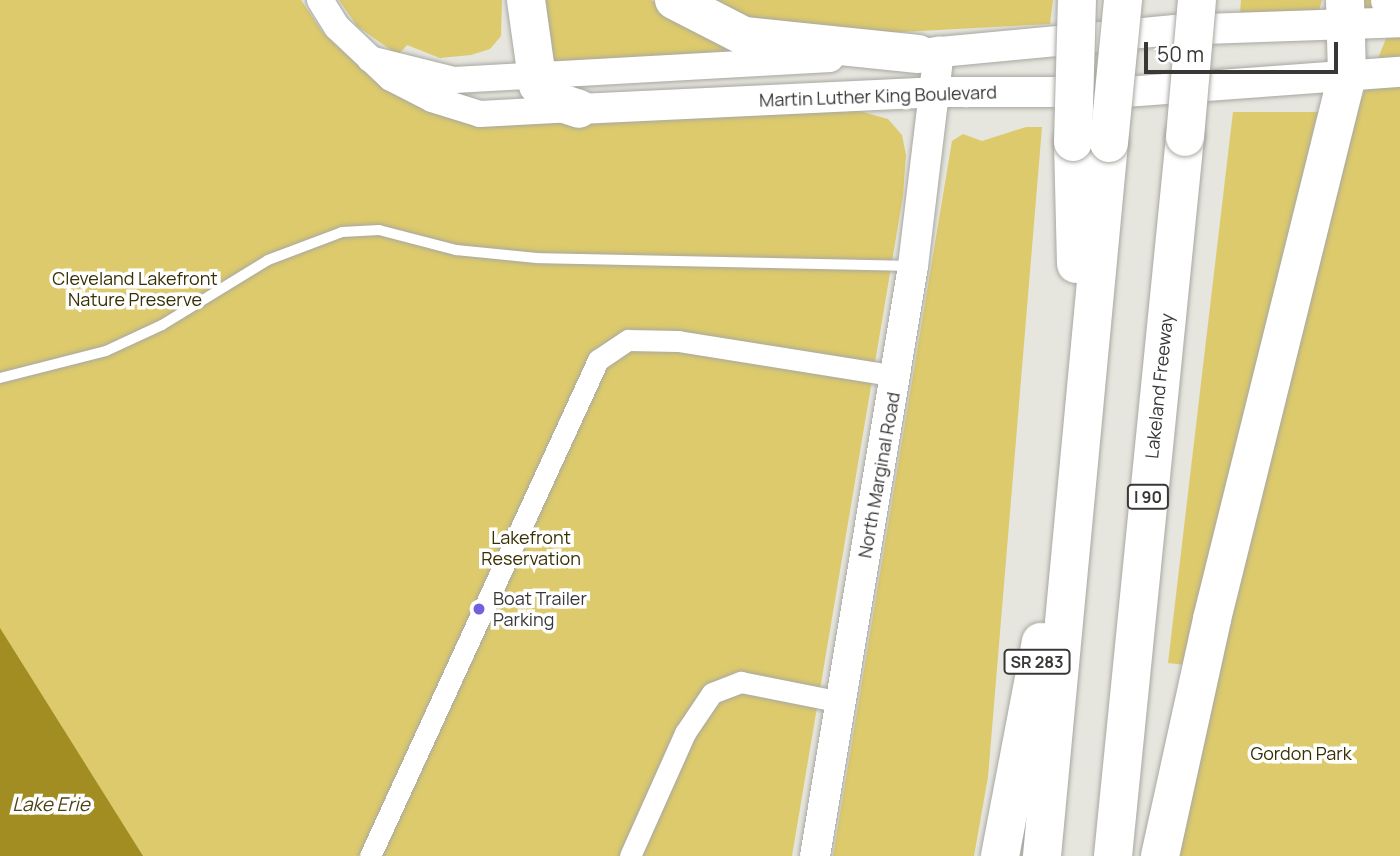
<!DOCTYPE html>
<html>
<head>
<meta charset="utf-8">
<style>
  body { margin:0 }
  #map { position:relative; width:1400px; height:856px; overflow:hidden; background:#e6e5de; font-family:Manrope,sans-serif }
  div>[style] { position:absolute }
  .green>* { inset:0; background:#dcca6c }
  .water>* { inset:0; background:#a18d22 }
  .roads { filter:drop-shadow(0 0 2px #a8a7a1) drop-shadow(0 0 2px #a8a7a1) }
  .service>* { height:10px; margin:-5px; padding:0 5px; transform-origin:5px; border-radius:5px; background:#fff }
  .minor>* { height:21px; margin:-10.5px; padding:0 10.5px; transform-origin:10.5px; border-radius:10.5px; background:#fff }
  .tertiary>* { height:26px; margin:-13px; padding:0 13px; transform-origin:13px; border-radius:13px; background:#fff }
  .secondary>* { height:30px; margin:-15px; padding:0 15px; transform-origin:15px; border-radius:15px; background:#fff }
  .motorway>* { height:38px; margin:-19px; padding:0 19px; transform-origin:19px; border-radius:19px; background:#fff }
  .bridges { filter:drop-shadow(0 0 2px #a8a7a1) drop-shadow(0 0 2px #a8a7a1) }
  .motorway-bridge>* { height:38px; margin:-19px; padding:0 19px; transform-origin:19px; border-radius:19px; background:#fff }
  .dots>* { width:19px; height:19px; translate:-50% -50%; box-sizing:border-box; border:4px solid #fff; border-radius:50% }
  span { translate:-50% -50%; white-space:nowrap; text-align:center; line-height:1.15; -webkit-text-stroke:7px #fff; paint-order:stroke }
  .shield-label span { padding:2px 5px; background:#fff; border:2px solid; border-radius:5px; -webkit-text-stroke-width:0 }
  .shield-label { font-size:16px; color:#393836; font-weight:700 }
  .street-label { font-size:18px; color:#393836 }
  .park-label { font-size:18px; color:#383004 }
  .poi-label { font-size:18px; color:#393836 }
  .left { translate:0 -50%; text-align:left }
  .water-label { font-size:19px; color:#4b4319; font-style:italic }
  .scale { position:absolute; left:1144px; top:42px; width:194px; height:32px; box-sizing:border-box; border:4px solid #393836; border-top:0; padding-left:9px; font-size:21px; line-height:24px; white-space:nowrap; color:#393836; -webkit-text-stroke:5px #fff; paint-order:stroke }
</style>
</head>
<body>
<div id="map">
  <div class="green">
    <div style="clip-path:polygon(0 0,301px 0,324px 34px,375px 81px,487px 124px,852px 109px,888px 119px,902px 135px,906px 155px,903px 196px,792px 856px,0 856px)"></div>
    <div style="clip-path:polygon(339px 0,502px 0,501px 36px,490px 49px,471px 55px,440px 58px,407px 45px,398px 55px,357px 26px)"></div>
    <div style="clip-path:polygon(542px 0,651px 0,723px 43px,726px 51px,554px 63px)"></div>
    <div style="clip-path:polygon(710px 0,1053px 0,1050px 24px,808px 37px,744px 22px)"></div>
    <div style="clip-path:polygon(1241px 0,1322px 0,1318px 14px,1240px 13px)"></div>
    <div style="clip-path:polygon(1345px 0,1400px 0,1400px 856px,1179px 856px,1214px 676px,1347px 134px,1392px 24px)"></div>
    <div style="clip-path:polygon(1233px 112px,1318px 112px,1185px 665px,1168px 663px)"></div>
    <div style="clip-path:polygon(1026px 127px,1042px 127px,988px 777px,974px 856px,833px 856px,952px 141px,963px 134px,982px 141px)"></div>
  </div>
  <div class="water">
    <div style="clip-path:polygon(0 628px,143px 856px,0 856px)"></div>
  </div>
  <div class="roads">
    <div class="service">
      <div style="left:0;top:378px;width:109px;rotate:-14.3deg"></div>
      <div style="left:106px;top:351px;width:62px;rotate:-24.9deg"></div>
      <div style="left:162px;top:325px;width:124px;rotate:-31.5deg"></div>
      <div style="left:268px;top:260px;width:79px;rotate:-20.7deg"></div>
      <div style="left:342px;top:232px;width:37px;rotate:-3deg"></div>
      <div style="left:379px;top:230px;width:80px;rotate:14.6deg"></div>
      <div style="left:456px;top:250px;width:81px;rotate:5.6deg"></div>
      <div style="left:537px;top:258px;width:373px;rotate:1.2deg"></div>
    </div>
    <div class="minor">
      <div style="left:370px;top:856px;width:546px;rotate:-65.31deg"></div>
      <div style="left:598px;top:360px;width:36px;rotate:-34deg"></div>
      <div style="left:628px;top:340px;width:50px;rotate:1.1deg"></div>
      <div style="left:678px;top:341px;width:221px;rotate:9.1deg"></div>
      <div style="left:630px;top:856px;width:135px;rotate:-65.9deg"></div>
      <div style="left:685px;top:733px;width:48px;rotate:-56deg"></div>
      <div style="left:712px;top:693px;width:31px;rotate:-21deg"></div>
      <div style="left:741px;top:682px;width:102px;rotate:11.3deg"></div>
    </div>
    <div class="tertiary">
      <div style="left:320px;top:0;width:32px;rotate:58deg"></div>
      <div style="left:337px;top:27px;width:74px;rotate:43.4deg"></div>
      <div style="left:391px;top:78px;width:46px;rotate:27.1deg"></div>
      <div style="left:432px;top:99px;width:50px;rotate:17.4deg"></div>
      <div style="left:480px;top:114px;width:93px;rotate:-3.1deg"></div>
      <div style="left:370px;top:59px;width:87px;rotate:14deg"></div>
      <div style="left:454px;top:80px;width:377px;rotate:-3.2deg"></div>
    </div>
    <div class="secondary">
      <div style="left:919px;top:54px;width:257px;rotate:-5.4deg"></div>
      <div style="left:1175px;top:30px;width:225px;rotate:-2deg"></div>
      <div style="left:579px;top:109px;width:356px;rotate:-2.7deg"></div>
      <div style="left:935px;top:92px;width:190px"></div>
      <div style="left:1125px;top:92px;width:276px;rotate:-4.2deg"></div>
      <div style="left:815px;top:856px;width:598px;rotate:-80.57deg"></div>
      <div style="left:913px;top:266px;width:216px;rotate:-83.1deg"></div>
    </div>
    <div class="motorway">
      <div style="left:526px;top:0;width:86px;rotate:82deg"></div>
      <div style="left:538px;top:85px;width:23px;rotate:43deg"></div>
      <div style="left:555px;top:101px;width:25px;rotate:18deg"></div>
      <div style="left:674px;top:0;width:79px;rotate:27.2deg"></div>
      <div style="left:744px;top:36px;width:175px;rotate:5.9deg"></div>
      <div style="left:1390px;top:0;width:12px;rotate:31deg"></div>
      <div style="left:1073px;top:142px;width:122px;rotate:88.6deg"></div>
      <div style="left:1000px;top:856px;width:218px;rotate:-79.2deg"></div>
      <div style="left:1042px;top:856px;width:716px;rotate:-84.63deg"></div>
      <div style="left:1113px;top:856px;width:723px;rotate:-84.28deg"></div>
      <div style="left:1160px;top:856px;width:243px;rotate:-77.6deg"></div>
      <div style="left:1212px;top:619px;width:560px;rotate:-76.04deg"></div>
      <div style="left:1347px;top:76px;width:76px;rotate:-91.5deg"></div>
    </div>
  </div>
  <div class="bridges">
    <div class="motorway-bridge">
      <div style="left:1185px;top:137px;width:138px;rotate:-85deg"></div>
      <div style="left:1073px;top:142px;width:142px;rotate:-88.4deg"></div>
      <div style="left:1109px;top:143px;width:144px;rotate:-84.4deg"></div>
    </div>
  </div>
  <div class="dots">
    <div style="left:479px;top:609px;background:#7261db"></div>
  </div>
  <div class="shield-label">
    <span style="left:1148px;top:497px">I 90</span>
    <span style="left:1037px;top:662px">SR 283</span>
  </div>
  <div class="street-label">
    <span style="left:878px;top:96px;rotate:-2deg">Martin Luther King Boulevard</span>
    <span style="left:1159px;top:386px;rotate:-84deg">Lakeland Freeway</span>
    <span style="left:879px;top:475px;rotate:-80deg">North Marginal Road</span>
  </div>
  <div class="park-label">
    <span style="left:135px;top:289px">Cleveland Lakefront<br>Nature Preserve</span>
    <span style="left:531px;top:548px">Lakefront<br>Reservation</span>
    <span style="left:1301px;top:753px">Gordon Park</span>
  </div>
  <div class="poi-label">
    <span class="left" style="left:493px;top:609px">Boat Trailer<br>Parking</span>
  </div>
  <div class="water-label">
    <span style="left:51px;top:805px">Lake Erie</span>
  </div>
  <div class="scale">50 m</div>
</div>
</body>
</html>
